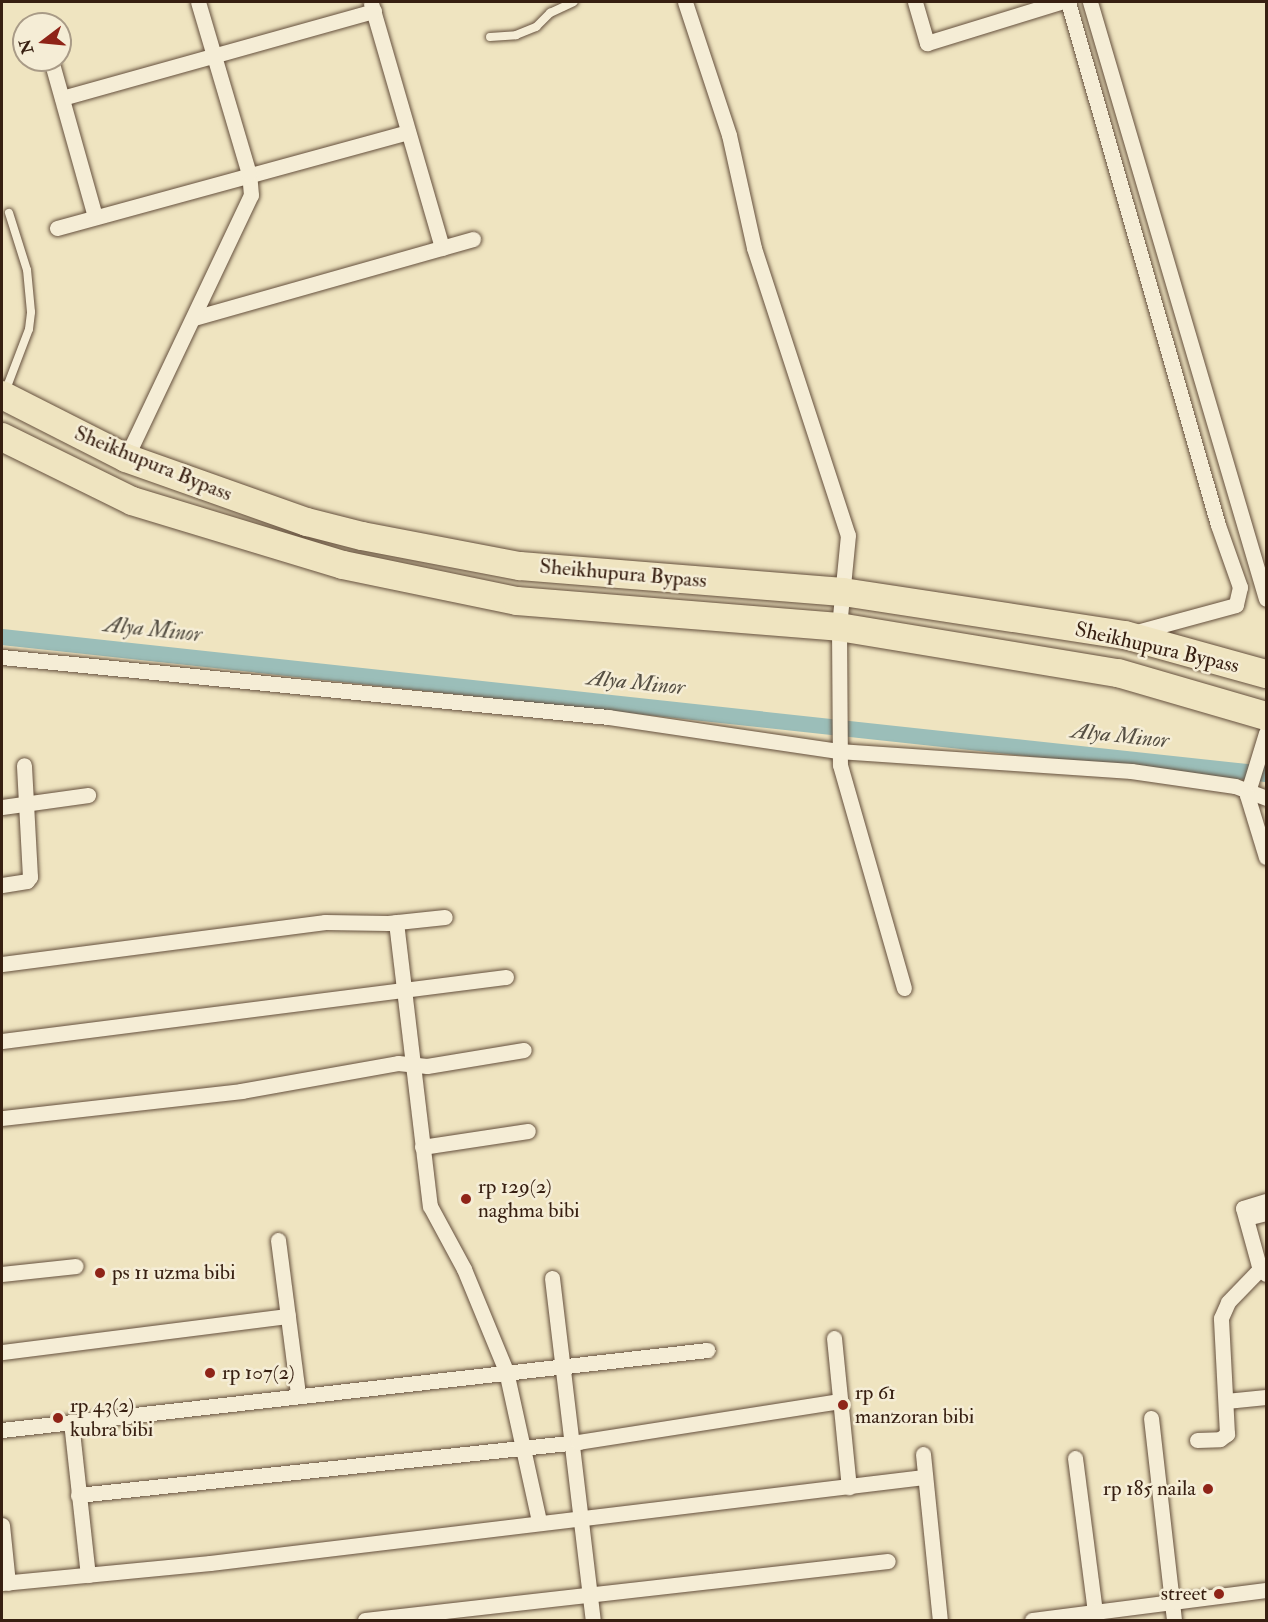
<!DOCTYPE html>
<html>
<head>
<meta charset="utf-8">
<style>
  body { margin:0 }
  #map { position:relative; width:1268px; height:1622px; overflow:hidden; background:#efe4c0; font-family:"IM FELL Double Pica",serif }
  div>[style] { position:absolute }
  .canal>* { height:16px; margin:-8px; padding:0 8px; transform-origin:8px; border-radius:8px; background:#9bbeb9 }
  .roads { filter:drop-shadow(0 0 2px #65503d) drop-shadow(0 0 2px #65503d) }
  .lane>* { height:8px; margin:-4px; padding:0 4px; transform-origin:4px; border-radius:4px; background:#f5edd6 }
  .street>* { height:15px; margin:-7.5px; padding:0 7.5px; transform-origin:7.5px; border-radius:7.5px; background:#f5edd6 }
  .highway>* { height:28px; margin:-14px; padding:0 14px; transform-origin:14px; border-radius:14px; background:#efe4c0 }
  .dots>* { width:16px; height:16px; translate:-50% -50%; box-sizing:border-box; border:3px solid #f5edd6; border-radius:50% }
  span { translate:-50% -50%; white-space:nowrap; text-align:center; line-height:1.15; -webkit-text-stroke:5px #f5edd6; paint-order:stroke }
  .street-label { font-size:21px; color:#371f11 }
  .poi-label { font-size:21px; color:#371f11 }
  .left { translate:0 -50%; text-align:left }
  .right { translate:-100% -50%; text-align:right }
  .water-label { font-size:22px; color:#554f43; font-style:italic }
  .frame { position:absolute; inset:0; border:3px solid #371f11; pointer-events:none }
  .north { position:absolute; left:12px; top:12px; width:60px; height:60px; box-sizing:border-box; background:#f5edd6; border:2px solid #a99b87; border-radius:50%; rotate:254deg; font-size:16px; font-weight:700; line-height:24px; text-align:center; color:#371f11 }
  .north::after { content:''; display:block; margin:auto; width:21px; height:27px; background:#8f2418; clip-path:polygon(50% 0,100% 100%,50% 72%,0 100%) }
</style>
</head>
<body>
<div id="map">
  <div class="canal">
    <div style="left:2px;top:637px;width:1271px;rotate:6.19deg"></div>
  </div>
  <div class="roads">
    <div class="lane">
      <div style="left:490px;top:37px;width:26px;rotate:-4deg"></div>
      <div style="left:516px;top:35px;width:22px;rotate:-22deg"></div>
      <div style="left:536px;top:27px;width:20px;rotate:-45deg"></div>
      <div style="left:550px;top:13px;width:26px;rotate:-25deg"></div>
      <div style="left:5px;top:392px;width:67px;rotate:-69.1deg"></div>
      <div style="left:29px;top:329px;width:17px;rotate:-83deg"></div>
      <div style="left:31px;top:312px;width:42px;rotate:-95.4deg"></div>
      <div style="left:27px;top:270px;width:60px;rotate:-107.5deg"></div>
    </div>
    <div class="street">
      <div style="left:685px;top:2px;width:140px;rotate:71.7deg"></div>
      <div style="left:729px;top:135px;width:116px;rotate:77.5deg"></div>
      <div style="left:754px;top:248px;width:302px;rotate:71.9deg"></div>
      <div style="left:848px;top:535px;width:92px;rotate:95.6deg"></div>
      <div style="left:839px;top:627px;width:138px;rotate:89.6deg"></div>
      <div style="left:840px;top:765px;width:232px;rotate:74deg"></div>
      <div style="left:915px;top:2px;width:43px;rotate:73.7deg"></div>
      <div style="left:927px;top:43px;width:139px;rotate:-17.1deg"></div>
      <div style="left:1068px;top:2px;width:544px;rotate:74deg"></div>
      <div style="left:1218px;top:525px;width:66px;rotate:70.5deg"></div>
      <div style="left:1240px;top:587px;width:18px;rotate:103deg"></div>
      <div style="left:1236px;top:605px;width:107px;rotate:164.8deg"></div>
      <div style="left:1090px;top:2px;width:622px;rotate:73.57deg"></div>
      <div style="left:371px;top:3px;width:255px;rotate:73.8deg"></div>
      <div style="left:51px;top:60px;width:163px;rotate:74.3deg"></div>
      <div style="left:62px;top:98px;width:324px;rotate:-15.6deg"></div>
      <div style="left:57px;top:228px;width:364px;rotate:-15.3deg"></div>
      <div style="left:194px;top:318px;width:290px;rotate:-15.8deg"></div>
      <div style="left:126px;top:458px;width:291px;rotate:-64.6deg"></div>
      <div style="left:251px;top:195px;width:21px;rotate:-95deg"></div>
      <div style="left:249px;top:174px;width:179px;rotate:-106.5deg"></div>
      <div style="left:2px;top:657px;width:609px;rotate:5.65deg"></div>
      <div style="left:608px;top:717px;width:232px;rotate:8.4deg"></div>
      <div style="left:838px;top:751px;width:294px;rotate:3.9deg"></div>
      <div style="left:1131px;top:771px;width:105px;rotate:8.2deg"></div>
      <div style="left:1235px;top:786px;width:33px;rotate:21deg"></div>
      <div style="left:1266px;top:733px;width:65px;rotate:107deg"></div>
      <div style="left:1247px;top:795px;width:65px;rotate:73deg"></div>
      <div style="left:2px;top:807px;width:87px;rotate:-7.9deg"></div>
      <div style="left:2px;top:885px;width:25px;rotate:-9deg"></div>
      <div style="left:27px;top:881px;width:5px;rotate:-53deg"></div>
      <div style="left:30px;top:877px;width:112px;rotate:-93.1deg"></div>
      <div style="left:396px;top:922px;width:286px;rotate:83.2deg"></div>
      <div style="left:430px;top:1206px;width:72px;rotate:61.6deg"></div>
      <div style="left:464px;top:1269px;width:110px;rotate:67.6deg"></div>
      <div style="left:506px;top:1371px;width:154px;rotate:77.6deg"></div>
      <div style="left:2px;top:964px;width:326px;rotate:-7.4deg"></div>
      <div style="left:325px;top:922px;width:63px;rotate:0.9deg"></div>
      <div style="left:388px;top:923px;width:57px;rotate:-6deg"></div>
      <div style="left:2px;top:1041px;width:508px;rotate:-7.24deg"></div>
      <div style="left:2px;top:1118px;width:241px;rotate:-6.4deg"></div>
      <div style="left:241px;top:1091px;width:159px;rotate:-10.1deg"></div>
      <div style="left:398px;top:1063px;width:29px;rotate:6deg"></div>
      <div style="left:427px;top:1066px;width:98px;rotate:-9.4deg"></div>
      <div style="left:422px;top:1147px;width:107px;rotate:-8.6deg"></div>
      <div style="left:1246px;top:1218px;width:21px;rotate:-14deg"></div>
      <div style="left:278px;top:1240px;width:155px;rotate:82.6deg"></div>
      <div style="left:2px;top:1274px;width:74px;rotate:-6.2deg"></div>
      <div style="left:1266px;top:1274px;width:11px;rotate:-131deg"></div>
      <div style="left:1259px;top:1266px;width:60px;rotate:-105.4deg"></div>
      <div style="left:1243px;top:1208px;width:24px;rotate:-17deg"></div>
      <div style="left:552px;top:1278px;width:344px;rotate:83.2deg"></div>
      <div style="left:834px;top:1338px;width:150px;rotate:84.3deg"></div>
      <div style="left:2px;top:1352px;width:288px;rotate:-7.2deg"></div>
      <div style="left:1226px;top:1401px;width:40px;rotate:-5.7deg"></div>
      <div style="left:1151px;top:1418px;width:203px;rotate:83.5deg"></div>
      <div style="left:71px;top:1422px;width:154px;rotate:83.7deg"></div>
      <div style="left:2px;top:1430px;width:710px;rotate:-6.47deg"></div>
      <div style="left:1197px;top:1440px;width:23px;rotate:-2deg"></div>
      <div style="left:1220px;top:1439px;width:9px;rotate:-36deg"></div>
      <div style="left:1227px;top:1434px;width:116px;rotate:-93deg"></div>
      <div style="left:1221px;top:1318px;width:17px;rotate:-66deg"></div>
      <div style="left:1228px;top:1302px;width:46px;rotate:-45.9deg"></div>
      <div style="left:923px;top:1454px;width:167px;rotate:84.2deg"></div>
      <div style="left:1075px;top:1458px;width:163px;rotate:82.6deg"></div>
      <div style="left:78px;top:1495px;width:503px;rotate:-6.05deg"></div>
      <div style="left:578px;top:1442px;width:264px;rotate:-8.9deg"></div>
      <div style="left:2px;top:1525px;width:58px;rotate:84.1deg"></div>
      <div style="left:2px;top:1583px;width:209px;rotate:-5.5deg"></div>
      <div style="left:210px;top:1563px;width:719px;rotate:-6.87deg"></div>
      <div style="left:365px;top:1620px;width:526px;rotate:-6.44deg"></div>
      <div style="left:1032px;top:1620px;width:236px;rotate:-7.3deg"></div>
    </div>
    <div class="highway">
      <div style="left:2px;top:395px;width:139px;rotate:26.9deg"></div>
      <div style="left:126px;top:458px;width:192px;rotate:19.5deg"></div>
      <div style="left:307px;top:522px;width:57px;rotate:14.3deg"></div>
      <div style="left:362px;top:536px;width:161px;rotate:10.8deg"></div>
      <div style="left:520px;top:566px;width:324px;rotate:4.6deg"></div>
      <div style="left:843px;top:592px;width:285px;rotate:8.7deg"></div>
      <div style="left:1125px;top:635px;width:146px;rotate:15.5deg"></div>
      <div style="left:2px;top:437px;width:145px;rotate:26.2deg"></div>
      <div style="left:132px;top:501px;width:220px;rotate:16.9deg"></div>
      <div style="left:343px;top:565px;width:178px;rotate:11.7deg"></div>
      <div style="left:517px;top:601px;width:323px;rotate:4.6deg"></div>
      <div style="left:839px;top:627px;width:283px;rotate:9.4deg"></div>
      <div style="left:1118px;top:673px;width:154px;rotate:16.2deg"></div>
    </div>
  </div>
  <div class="dots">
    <div style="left:466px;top:1199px;background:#8f2418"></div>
    <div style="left:100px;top:1273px;background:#8f2418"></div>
    <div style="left:210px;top:1373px;background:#8f2418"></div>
    <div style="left:843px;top:1405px;background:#8f2418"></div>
    <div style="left:58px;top:1418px;background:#8f2418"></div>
    <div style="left:1208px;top:1489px;background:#8f2418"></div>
    <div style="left:1219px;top:1594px;background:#8f2418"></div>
  </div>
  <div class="street-label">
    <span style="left:153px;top:464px;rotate:22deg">Sheikhupura Bypass</span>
    <span style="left:623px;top:574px;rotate:5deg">Sheikhupura Bypass</span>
    <span style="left:1157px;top:648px;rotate:13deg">Sheikhupura Bypass</span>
  </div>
  <div class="poi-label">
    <span class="left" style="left:478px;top:1199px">rp 129(2)<br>naghma bibi</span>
    <span class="left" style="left:112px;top:1273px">ps 11 uzma bibi</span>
    <span class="left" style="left:222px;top:1373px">rp 107(2)</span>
    <span class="left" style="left:855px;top:1405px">rp 61<br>manzoran bibi</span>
    <span class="left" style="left:70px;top:1418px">rp 43(2)<br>kubra bibi</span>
    <span class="right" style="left:1196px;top:1489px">rp 185 naila</span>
    <span class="right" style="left:1207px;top:1594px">street</span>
  </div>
  <div class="water-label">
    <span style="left:153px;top:630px;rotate:6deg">Alya Minor</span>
    <span style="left:636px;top:683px;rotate:6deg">Alya Minor</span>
    <span style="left:1120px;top:736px;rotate:6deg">Alya Minor</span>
  </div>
  <div class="frame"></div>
  <div class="north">N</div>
</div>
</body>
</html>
